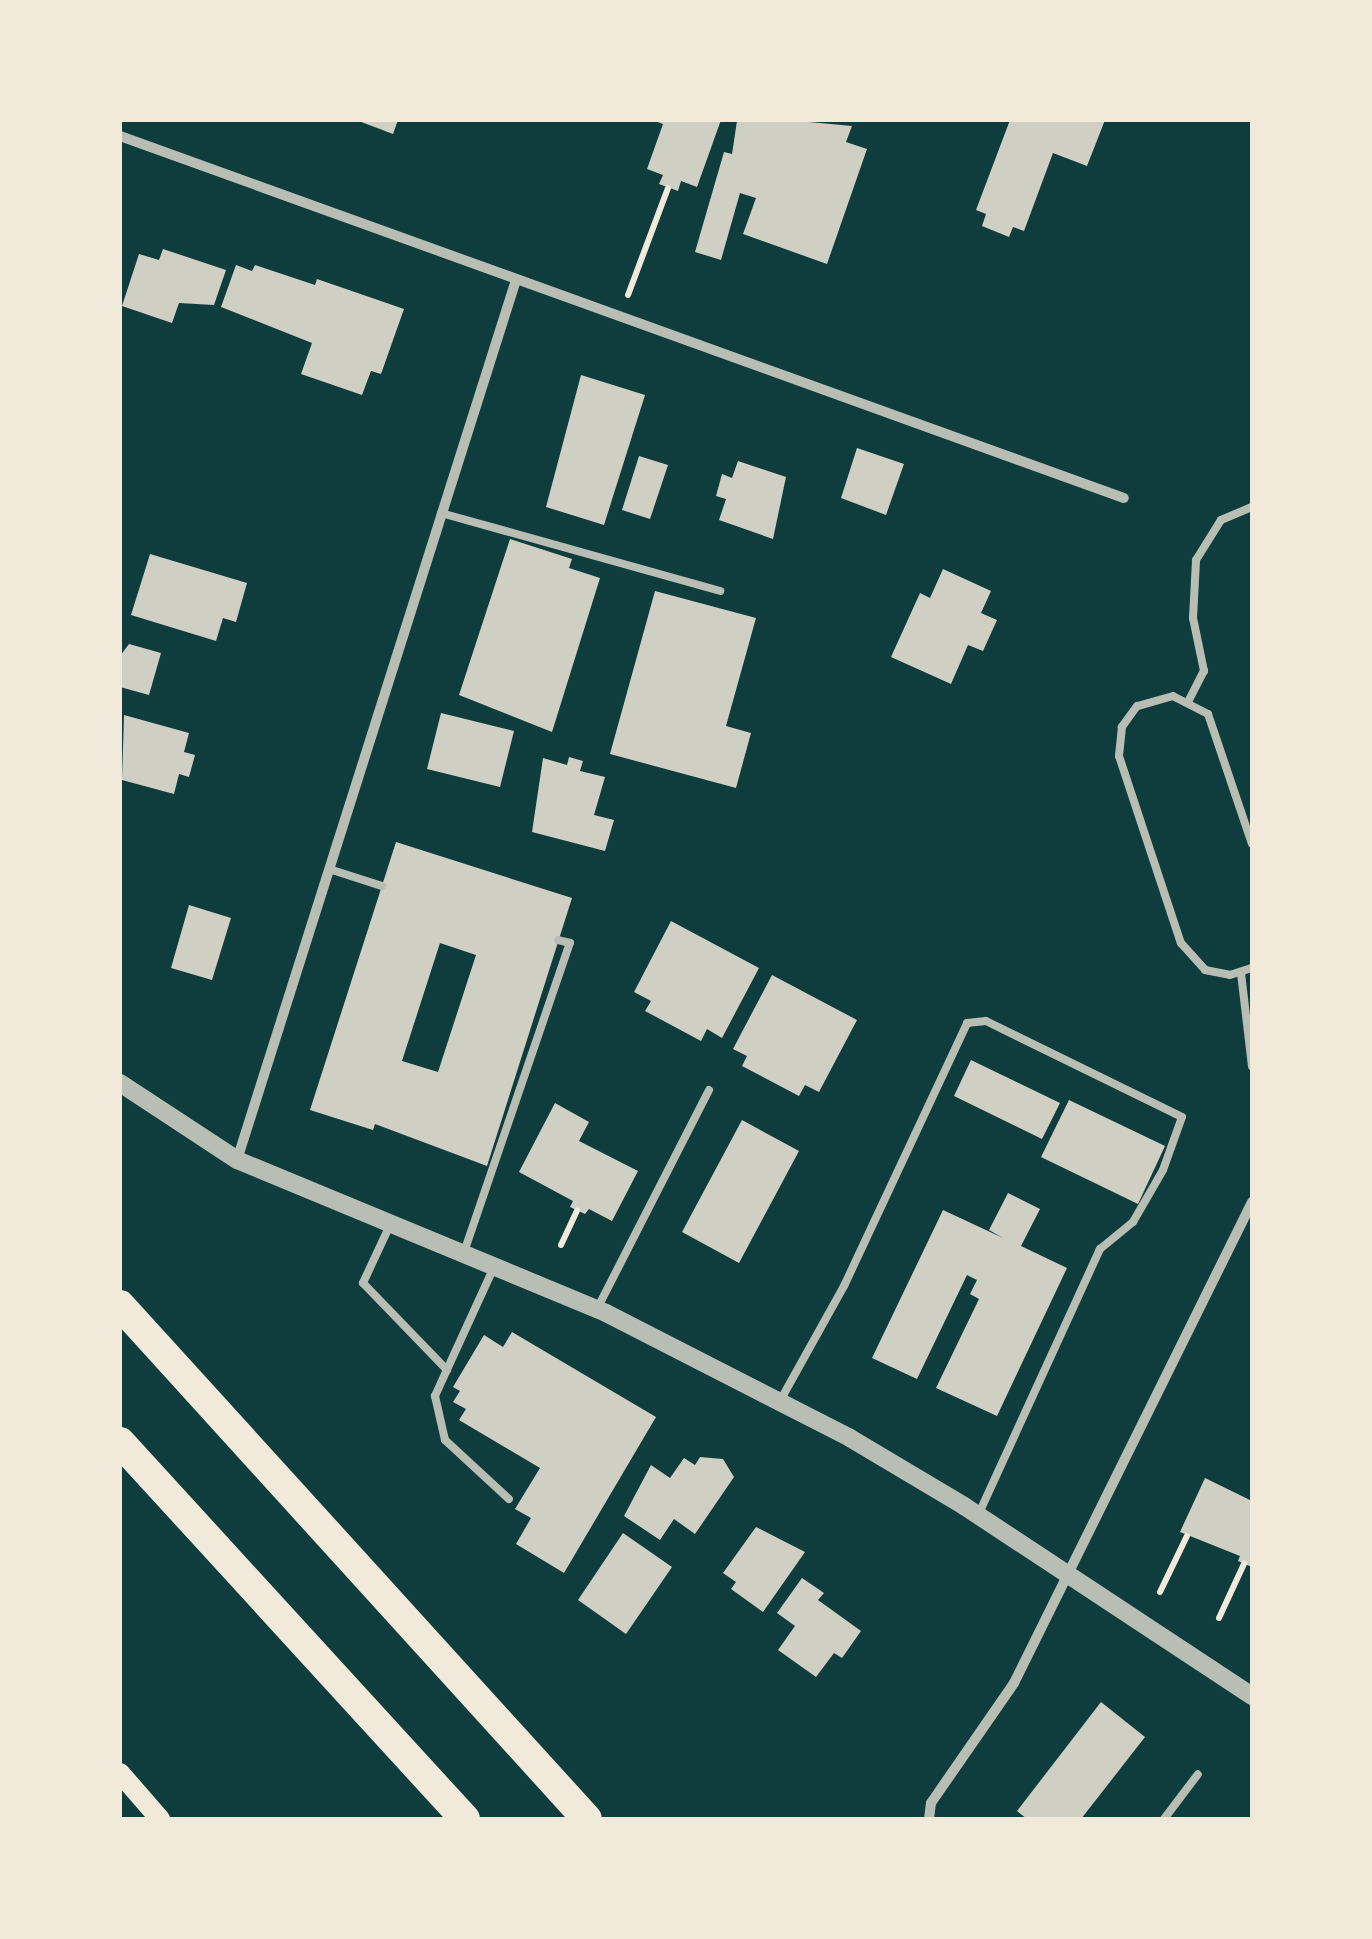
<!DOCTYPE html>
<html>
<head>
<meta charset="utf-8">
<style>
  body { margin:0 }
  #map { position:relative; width:1372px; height:1939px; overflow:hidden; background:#0f3d3e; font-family:Literata,serif }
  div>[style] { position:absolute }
  .building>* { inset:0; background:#cfcfc3 }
  .path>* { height:6px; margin:-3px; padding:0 3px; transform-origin:3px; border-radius:3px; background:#f1e9da }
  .service>* { height:8px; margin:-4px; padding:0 4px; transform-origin:4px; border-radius:4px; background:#b8beb3 }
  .minor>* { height:10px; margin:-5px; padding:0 5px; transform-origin:5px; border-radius:5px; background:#b8beb3 }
  .tertiary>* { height:18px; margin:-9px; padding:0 9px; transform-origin:9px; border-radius:9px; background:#b8beb3 }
  .secondary>* { height:20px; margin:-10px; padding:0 10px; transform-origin:10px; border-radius:10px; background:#f1e9da }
  .motorway>* { height:30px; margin:-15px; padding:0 15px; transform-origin:15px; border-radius:15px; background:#f1e9da }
  span { translate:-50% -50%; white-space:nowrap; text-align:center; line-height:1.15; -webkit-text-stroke:8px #f1e9da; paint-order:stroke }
  .frame { position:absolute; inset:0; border:122px solid #f1e9da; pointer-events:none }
</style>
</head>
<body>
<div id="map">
  <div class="building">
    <div style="clip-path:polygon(356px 120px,398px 120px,393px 134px)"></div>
    <div style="clip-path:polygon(652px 120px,721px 120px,697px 187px,681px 181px,678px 191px,659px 184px,663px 175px,647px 169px,663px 124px)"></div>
    <div style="clip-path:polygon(788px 120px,852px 126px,846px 142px,867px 149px,827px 264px,743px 234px,756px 198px,740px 193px,721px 260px,695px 252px,724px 152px,732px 154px,737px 121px)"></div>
    <div style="clip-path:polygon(1010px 120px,1105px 120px,1087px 166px,1053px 153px,1024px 231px,1013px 227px,1009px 237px,982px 226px,986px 214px,976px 210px)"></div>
    <div style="clip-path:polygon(163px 249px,226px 270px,214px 305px,179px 303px,172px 323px,122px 306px,139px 254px,159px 260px)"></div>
    <div style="clip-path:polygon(236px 265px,252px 271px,255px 265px,315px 285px,317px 279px,404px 309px,381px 374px,371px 371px,362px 395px,301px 374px,312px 343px,221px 307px)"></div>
    <div style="clip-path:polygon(581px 375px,645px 395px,604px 525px,546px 507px)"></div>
    <div style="clip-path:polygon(857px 448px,904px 464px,886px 515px,841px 498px)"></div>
    <div style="clip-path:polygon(639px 456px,668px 465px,650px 519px,622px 510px)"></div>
    <div style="clip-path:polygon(738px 461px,786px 477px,773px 539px,719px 520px,726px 499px,716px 496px,722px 474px,732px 478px)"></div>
    <div style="clip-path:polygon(510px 539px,572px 559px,569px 568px,600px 578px,552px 732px,459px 695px)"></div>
    <div style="clip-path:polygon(150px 554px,247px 583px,236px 622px,223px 618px,216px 641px,131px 615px)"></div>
    <div style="clip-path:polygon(943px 569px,991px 591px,981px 613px,997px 620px,983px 651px,968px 645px,951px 684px,891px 657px,920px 593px,930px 598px)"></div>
    <div style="clip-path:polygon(655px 591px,756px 618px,726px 726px,751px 733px,736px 788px,610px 754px)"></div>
    <div style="clip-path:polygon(129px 644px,161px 653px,149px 695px,120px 687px,120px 656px)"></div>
    <div style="clip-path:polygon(441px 713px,514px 731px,500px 787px,427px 769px)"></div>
    <div style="clip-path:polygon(124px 715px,189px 733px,184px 752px,195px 755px,189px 777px,179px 774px,174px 794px,122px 780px)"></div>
    <div style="clip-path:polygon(569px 757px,583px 761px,580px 771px,605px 777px,594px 815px,614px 820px,605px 851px,532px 832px,543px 758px,567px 765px)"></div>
    <div style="clip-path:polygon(evenodd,396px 842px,572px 898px,487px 1166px,375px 1124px,373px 1130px,310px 1110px,396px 842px,440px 943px,476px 955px,438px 1072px,402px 1061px,440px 943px)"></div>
    <div style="clip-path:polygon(189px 905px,231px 918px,212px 980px,171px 968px)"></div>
    <div style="clip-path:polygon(671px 921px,759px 968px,722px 1038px,707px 1029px,701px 1041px,645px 1011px,651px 1001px,634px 992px)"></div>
    <div style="clip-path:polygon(772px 975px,857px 1020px,819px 1092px,805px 1085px,799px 1096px,742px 1066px,747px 1056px,733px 1049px)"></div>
    <div style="clip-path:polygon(971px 1060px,1060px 1103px,1042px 1139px,954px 1096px)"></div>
    <div style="clip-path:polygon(1069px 1100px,1165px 1146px,1138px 1204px,1041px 1157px)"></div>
    <div style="clip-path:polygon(555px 1103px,589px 1122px,579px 1141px,638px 1171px,612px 1221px,589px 1209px,585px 1214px,570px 1207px,573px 1201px,519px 1172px)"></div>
    <div style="clip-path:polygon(742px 1120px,799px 1151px,739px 1263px,682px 1232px)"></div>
    <div style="clip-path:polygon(1008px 1193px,1040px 1209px,1021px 1246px,1067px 1268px,997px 1416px,936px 1388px,979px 1299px,970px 1294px,977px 1280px,967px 1275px,917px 1379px,872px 1358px,943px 1210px,1003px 1238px,989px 1230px)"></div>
    <div style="clip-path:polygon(512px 1332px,656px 1417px,564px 1573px,516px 1544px,531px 1518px,515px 1509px,540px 1468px,459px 1420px,466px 1409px,453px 1402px,460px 1391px,453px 1387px,484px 1335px,503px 1347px)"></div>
    <div style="clip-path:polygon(700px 1457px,723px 1459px,734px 1477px,695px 1534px,674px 1519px,660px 1540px,624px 1516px,651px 1465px,670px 1478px,684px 1458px,695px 1465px)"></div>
    <div style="clip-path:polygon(1205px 1478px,1252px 1501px,1252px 1567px,1238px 1561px,1240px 1556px,1180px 1532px)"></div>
    <div style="clip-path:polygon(756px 1527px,805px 1552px,763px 1612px,731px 1589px,736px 1582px,723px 1573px)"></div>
    <div style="clip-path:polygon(623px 1533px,672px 1567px,626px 1634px,578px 1600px)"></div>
    <div style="clip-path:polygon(802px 1578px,824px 1593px,818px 1600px,861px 1631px,842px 1658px,834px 1653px,816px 1677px,778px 1650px,795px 1626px,777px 1613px)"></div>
    <div style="clip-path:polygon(1101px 1702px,1145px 1737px,1081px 1819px,1027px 1819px,1017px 1811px)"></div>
  </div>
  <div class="path">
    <div style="left:628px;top:295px;width:114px;rotate:-69.5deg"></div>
    <div style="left:561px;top:1245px;width:38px;rotate:-65deg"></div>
    <div style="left:1160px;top:1592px;width:62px;rotate:-64.3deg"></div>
    <div style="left:1219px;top:1618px;width:60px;rotate:-65.2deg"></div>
  </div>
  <div class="service">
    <div style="left:441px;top:513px;width:290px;rotate:15.6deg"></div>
    <div style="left:1189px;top:700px;width:33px;rotate:-63deg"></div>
    <div style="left:1204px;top:671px;width:54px;rotate:-101.7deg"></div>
    <div style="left:1193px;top:618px;width:58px;rotate:-87deg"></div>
    <div style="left:1196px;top:560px;width:47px;rotate:-58deg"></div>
    <div style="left:1221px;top:520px;width:34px;rotate:-23deg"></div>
    <div style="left:1252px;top:844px;width:137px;rotate:-108.7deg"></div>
    <div style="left:1208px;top:714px;width:39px;rotate:-153deg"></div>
    <div style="left:1173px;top:696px;width:37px;rotate:164deg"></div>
    <div style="left:1137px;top:706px;width:26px;rotate:126deg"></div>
    <div style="left:1122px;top:727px;width:29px;rotate:96deg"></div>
    <div style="left:1119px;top:756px;width:197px;rotate:71.7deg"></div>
    <div style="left:1181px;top:943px;width:36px;rotate:48deg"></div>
    <div style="left:1205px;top:970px;width:25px;rotate:11deg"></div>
    <div style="left:1230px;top:975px;width:23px;rotate:-18deg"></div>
    <div style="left:329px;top:869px;width:56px;rotate:17.8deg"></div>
    <div style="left:1241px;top:973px;width:94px;rotate:83.3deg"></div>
    <div style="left:390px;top:1225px;width:64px;rotate:115deg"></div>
    <div style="left:363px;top:1283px;width:121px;rotate:46deg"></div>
    <div style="left:463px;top:1255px;width:330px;rotate:-71.1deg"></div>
    <div style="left:570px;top:943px;width:12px;rotate:-166deg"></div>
    <div style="left:494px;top:1267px;width:142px;rotate:114.6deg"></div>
    <div style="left:435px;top:1396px;width:45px;rotate:77.2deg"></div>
    <div style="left:445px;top:1440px;width:87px;rotate:42.7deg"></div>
    <div style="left:597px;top:1309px;width:246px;rotate:-62.9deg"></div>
    <div style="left:780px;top:1401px;width:132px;rotate:-60.9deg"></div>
    <div style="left:844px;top:1286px;width:290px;rotate:-64.9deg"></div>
    <div style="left:967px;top:1023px;width:19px;rotate:-6deg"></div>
    <div style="left:986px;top:1021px;width:218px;rotate:26.1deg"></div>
    <div style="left:1182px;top:1117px;width:56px;rotate:109.7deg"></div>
    <div style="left:1163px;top:1170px;width:60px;rotate:120deg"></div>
    <div style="left:1133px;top:1222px;width:43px;rotate:140.7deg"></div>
    <div style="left:1100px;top:1249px;width:293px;rotate:114.6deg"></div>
    <div style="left:1164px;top:1819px;width:56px;rotate:-52.9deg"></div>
  </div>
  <div class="minor">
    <div style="left:120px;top:136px;width:1067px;rotate:19.83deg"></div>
    <div style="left:237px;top:1160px;width:923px;rotate:-72.41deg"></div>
    <div style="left:929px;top:1819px;width:16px;rotate:-83deg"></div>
    <div style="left:931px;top:1803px;width:146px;rotate:-55.3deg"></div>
    <div style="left:1014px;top:1683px;width:537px;rotate:-63.67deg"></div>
  </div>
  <div class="tertiary">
    <div style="left:120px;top:1083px;width:140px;rotate:33.3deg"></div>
    <div style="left:237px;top:1160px;width:399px;rotate:22.5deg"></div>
    <div style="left:606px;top:1313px;width:274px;rotate:27.1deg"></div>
    <div style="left:850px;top:1438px;width:133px;rotate:30.8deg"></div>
    <div style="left:964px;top:1506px;width:345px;rotate:33.4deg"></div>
  </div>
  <div class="secondary">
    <div style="left:120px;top:1773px;width:61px;rotate:49deg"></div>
  </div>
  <div class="motorway">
    <div style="left:120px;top:1305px;width:694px;rotate:47.74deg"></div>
    <div style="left:120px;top:1442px;width:511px;rotate:47.54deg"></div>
  </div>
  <div class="frame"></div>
</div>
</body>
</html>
